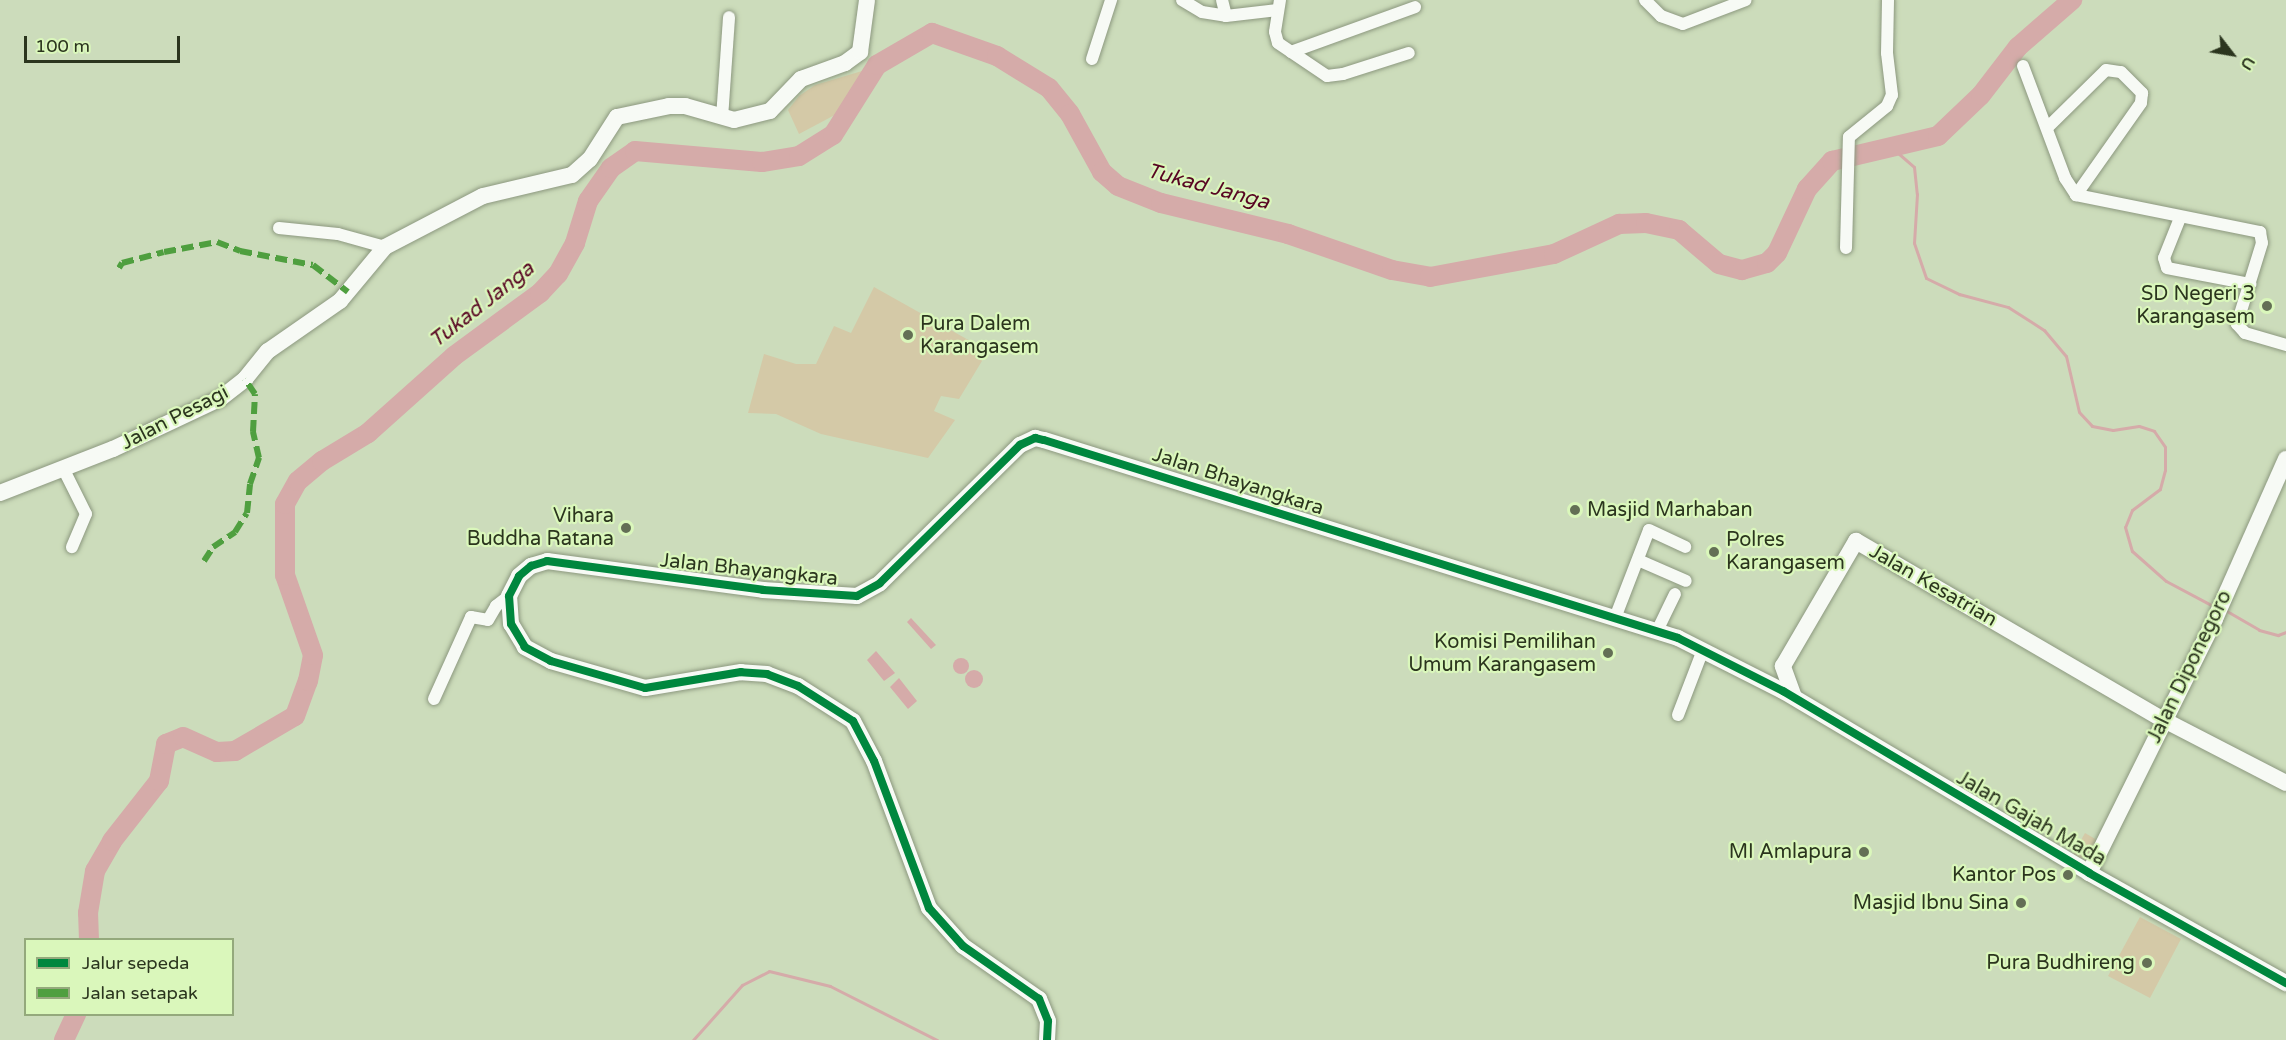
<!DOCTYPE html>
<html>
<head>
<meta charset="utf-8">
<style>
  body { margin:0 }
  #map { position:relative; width:2286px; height:1040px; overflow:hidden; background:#ccdcbb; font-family:"Varela Round",sans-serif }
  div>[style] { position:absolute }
  .green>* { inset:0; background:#d4c9a7 }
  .water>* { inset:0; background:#d5aba9 }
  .round { border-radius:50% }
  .stream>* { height:3px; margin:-1.5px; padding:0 1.5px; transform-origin:1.5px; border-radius:1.5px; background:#d5aba9 }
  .river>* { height:20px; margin:-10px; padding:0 10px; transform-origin:10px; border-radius:10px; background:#d5aba9 }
  .roads { filter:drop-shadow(0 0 2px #8c987f) drop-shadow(0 0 2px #8c987f) }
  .street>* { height:12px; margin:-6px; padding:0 6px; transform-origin:6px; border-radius:6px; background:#f7faf5 }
  .secondary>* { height:16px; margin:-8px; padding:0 8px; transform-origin:8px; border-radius:8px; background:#f7faf5 }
  .quiet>* { height:6px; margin-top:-3px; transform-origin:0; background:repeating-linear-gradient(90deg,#4f9f3f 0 12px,transparent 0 18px) }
  .cycleway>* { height:8px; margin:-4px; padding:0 4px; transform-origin:4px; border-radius:4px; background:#00873e }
  .dots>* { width:16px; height:16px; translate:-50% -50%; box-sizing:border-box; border:3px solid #daf7bb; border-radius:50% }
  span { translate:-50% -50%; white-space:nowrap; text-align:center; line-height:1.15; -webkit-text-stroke:4.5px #daf7bb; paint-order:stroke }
  .poi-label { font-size:20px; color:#2b351e }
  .right { translate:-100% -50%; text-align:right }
  .left { translate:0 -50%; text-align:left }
  .street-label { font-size:20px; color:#2b351e }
  .water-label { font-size:21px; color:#580622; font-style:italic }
  .legend { position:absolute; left:24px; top:938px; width:210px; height:78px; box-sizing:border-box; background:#daf7bb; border:2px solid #94a97c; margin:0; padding:8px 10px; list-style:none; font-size:18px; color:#2b351e }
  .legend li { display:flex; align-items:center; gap:12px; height:30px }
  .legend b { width:30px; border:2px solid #94a97c }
  .north { position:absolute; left:2202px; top:24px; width:60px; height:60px; -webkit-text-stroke:4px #daf7bb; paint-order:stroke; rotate:121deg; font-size:16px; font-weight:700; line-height:24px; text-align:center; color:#2b351e }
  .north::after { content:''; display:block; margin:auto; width:21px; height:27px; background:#2b351e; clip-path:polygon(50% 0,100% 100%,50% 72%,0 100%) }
  .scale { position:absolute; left:24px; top:36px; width:156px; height:27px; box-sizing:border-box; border:3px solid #2b351e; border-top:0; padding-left:8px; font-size:18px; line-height:21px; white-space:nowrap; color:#2b351e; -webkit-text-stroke:4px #daf7bb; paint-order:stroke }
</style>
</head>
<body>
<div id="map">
  <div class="green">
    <div style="clip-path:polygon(862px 71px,859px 87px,846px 109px,799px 134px,788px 110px,799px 96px,815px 85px)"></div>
    <div style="clip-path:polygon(874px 287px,988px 351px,959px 399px,941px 396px,934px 411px,955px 420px,928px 458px,821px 434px,776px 414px,748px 413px,764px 354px,796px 364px,816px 364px,834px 326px,851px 333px)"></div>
    <div style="clip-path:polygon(2085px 833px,2097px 840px,2090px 853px,2080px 859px,2071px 858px)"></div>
    <div style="clip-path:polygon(2140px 917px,2181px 939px,2150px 998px,2108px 976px)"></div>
  </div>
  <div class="water">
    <div style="clip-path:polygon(911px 618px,936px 645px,931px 649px,907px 622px)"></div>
    <div style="clip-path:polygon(876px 651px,895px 673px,884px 681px,867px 660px)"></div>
    <div class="round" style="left:953px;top:658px;width:16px;height:16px"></div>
    <div class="round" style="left:965px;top:670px;width:18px;height:18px"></div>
    <div style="clip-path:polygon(899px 678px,917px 701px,908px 709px,890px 687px)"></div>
  </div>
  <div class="stream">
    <div style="left:1891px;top:147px;width:30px;rotate:41deg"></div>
    <div style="left:1914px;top:167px;width:27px;rotate:84deg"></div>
    <div style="left:1917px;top:194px;width:49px;rotate:93.5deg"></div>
    <div style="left:1914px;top:243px;width:37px;rotate:71deg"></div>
    <div style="left:1926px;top:278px;width:37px;rotate:26deg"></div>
    <div style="left:1959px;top:294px;width:51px;rotate:14.9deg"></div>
    <div style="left:2008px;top:307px;width:43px;rotate:32.6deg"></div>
    <div style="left:2044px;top:330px;width:34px;rotate:50deg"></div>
    <div style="left:2066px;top:356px;width:57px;rotate:76.9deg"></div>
    <div style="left:2079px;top:412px;width:19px;rotate:47deg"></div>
    <div style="left:2092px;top:426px;width:21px;rotate:11deg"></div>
    <div style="left:2113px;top:430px;width:26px;rotate:-9deg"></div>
    <div style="left:2139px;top:426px;width:16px;rotate:18deg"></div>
    <div style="left:2154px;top:431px;width:19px;rotate:55deg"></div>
    <div style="left:2165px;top:447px;width:23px;rotate:90deg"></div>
    <div style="left:2165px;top:470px;width:20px;rotate:105deg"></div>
    <div style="left:2160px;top:489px;width:35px;rotate:143deg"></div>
    <div style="left:2132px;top:510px;width:18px;rotate:112deg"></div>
    <div style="left:2125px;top:527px;width:25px;rotate:74deg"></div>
    <div style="left:2132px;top:551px;width:45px;rotate:41.4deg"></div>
    <div style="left:2166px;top:581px;width:53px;rotate:28deg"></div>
    <div style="left:2225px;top:610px;width:39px;rotate:30deg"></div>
    <div style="left:2259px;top:630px;width:20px;rotate:15deg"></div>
    <div style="left:2278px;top:635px;width:9px;rotate:-21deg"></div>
    <div style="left:693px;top:1040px;width:74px;rotate:-48.3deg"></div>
    <div style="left:742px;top:985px;width:30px;rotate:-27deg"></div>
    <div style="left:769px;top:971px;width:63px;rotate:13.8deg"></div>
    <div style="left:830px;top:986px;width:120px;rotate:26.8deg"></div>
  </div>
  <div class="river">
    <div style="left:89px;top:940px;width:27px;rotate:-92deg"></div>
    <div style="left:88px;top:913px;width:43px;rotate:-80.5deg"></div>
    <div style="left:95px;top:871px;width:34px;rotate:-60deg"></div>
    <div style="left:112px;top:841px;width:76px;rotate:-51.9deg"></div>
    <div style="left:159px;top:781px;width:38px;rotate:-79deg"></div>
    <div style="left:166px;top:744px;width:18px;rotate:-22deg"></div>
    <div style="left:183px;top:737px;width:37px;rotate:24deg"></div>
    <div style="left:217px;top:752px;width:18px;rotate:-3deg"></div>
    <div style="left:235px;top:751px;width:69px;rotate:-30.3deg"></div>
    <div style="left:295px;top:716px;width:37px;rotate:-70deg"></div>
    <div style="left:308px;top:681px;width:26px;rotate:-79deg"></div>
    <div style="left:313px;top:655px;width:85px;rotate:-109.3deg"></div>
    <div style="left:285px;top:575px;width:71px;rotate:-90deg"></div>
    <div style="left:285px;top:504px;width:26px;rotate:-61deg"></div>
    <div style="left:298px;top:481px;width:31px;rotate:-40deg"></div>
    <div style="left:322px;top:461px;width:54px;rotate:-31.3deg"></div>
    <div style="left:368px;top:433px;width:115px;rotate:-41.8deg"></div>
    <div style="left:454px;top:356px;width:107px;rotate:-36.2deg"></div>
    <div style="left:540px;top:293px;width:26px;rotate:-47deg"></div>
    <div style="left:558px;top:274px;width:35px;rotate:-61deg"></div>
    <div style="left:575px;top:243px;width:44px;rotate:-72.8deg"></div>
    <div style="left:588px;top:201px;width:40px;rotate:-55.1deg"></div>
    <div style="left:611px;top:168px;width:29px;rotate:-35deg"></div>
    <div style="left:635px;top:151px;width:127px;rotate:5deg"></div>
    <div style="left:762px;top:162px;width:37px;rotate:-9deg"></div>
    <div style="left:799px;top:156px;width:40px;rotate:-32deg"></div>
    <div style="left:833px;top:135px;width:83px;rotate:-57.8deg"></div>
    <div style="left:877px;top:65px;width:64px;rotate:-30.2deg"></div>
    <div style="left:932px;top:33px;width:69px;rotate:19.5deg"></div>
    <div style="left:997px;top:56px;width:61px;rotate:31.6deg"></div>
    <div style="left:1049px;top:88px;width:33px;rotate:51deg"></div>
    <div style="left:1070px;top:114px;width:66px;rotate:61.1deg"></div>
    <div style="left:1102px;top:172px;width:21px;rotate:41deg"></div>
    <div style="left:1118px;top:186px;width:46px;rotate:21.6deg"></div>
    <div style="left:1161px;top:203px;width:131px;rotate:13.7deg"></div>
    <div style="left:1288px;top:234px;width:110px;rotate:19.1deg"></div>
    <div style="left:1392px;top:270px;width:39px;rotate:10deg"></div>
    <div style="left:1430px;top:277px;width:126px;rotate:-10.5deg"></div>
    <div style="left:1554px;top:254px;width:72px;rotate:-24.8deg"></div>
    <div style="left:1619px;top:224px;width:27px;rotate:-2deg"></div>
    <div style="left:1646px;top:223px;width:34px;rotate:12deg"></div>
    <div style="left:1679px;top:230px;width:52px;rotate:40.4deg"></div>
    <div style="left:1719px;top:264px;width:24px;rotate:15deg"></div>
    <div style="left:1742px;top:270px;width:26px;rotate:-16deg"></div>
    <div style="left:1767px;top:263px;width:14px;rotate:-45deg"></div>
    <div style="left:1777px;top:253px;width:71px;rotate:-64.9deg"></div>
    <div style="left:1807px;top:189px;width:38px;rotate:-48deg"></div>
    <div style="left:1832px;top:161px;width:109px;rotate:-13.3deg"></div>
    <div style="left:1938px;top:136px;width:59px;rotate:-43.6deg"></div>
    <div style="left:1981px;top:95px;width:61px;rotate:-52.4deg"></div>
    <div style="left:2018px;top:47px;width:72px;rotate:-41deg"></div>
    <div style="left:64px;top:1040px;width:29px;rotate:-65deg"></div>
  </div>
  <div class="roads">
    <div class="street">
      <div style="left:1182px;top:0;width:23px;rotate:31deg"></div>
      <div style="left:1202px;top:12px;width:24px;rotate:9deg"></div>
      <div style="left:1226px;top:16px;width:16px;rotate:-104deg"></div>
      <div style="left:1280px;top:0;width:32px;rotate:99deg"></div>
      <div style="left:1275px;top:32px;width:11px;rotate:75deg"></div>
      <div style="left:1278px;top:43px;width:59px;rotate:34deg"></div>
      <div style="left:1327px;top:76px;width:16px;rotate:-7deg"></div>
      <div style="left:1343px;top:74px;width:69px;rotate:-17.7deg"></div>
      <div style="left:1645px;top:0;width:23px;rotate:45deg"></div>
      <div style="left:1661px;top:16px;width:23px;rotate:20deg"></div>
      <div style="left:1683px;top:24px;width:67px;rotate:-20.9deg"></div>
      <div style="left:1226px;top:16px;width:52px;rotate:-6.6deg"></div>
      <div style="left:1291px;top:52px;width:132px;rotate:-19.9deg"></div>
      <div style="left:1092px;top:59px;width:62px;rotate:-72.1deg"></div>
      <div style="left:2023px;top:66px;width:120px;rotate:69.4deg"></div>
      <div style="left:2065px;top:178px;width:20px;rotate:57deg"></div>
      <div style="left:2076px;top:195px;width:188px;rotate:11.4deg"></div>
      <div style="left:2260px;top:232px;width:11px;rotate:80deg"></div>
      <div style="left:2262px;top:243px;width:85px;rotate:107.2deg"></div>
      <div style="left:2237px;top:324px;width:12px;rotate:48deg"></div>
      <div style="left:2245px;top:333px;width:43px;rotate:16.3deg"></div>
      <div style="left:722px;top:118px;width:101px;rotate:-86deg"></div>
      <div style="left:2048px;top:127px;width:81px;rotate:-44.5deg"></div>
      <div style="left:2106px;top:70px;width:15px;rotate:8deg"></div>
      <div style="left:2121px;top:72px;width:30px;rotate:45deg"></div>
      <div style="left:2142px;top:93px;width:10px;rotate:96deg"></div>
      <div style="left:2141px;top:103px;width:113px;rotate:125.2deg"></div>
      <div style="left:2180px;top:218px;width:43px;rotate:111.8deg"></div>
      <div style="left:2164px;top:258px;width:10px;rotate:73deg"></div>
      <div style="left:2167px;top:268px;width:85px;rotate:10.9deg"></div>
      <div style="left:279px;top:228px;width:59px;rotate:5.8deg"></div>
      <div style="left:338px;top:234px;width:49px;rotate:15.5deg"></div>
      <div style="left:1846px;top:248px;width:111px;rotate:-88.5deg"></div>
      <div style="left:1849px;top:137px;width:49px;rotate:-39.2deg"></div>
      <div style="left:1887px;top:106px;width:12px;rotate:-66deg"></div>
      <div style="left:1892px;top:95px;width:42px;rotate:-96.8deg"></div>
      <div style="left:1887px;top:53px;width:53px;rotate:-88.9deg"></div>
      <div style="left:64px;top:470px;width:49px;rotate:63.4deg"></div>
      <div style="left:86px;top:514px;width:36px;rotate:113deg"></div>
      <div style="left:1638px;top:560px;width:52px;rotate:23.6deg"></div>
      <div style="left:1615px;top:618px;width:94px;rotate:-68.9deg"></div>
      <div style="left:1649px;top:530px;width:40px;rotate:25deg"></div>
      <div style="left:1657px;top:631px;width:41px;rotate:-64.1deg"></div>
      <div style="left:434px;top:699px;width:90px;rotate:-65.7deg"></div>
      <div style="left:471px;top:617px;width:17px;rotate:10deg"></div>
      <div style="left:488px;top:620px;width:16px;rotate:-60deg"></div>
      <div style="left:496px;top:606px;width:16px;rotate:-38deg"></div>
      <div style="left:1678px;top:715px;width:70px;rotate:-69deg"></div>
    </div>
    <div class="secondary">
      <div style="left:0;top:493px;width:121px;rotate:-21.3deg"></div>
      <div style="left:113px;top:449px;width:119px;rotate:-25.3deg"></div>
      <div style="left:221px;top:398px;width:31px;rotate:-38deg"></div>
      <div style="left:245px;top:379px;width:36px;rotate:-51deg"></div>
      <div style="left:268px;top:351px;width:88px;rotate:-34.8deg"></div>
      <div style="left:340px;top:301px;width:70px;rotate:-50.2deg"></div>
      <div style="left:385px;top:247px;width:110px;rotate:-27.5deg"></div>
      <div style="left:483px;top:196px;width:91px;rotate:-13.3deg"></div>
      <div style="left:572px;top:175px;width:24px;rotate:-42deg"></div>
      <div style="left:590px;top:159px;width:50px;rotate:-57.3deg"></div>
      <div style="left:617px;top:117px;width:53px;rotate:-11.9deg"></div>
      <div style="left:669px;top:106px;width:16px"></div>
      <div style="left:685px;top:106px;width:51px;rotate:15.9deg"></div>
      <div style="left:734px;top:120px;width:37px;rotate:-14deg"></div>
      <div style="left:770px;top:111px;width:45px;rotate:-45.9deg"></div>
      <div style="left:801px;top:79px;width:47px;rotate:-20deg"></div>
      <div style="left:845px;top:63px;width:19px;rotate:-36deg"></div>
      <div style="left:860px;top:52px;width:52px;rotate:-82.3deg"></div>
      <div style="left:1794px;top:697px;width:33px;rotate:-110deg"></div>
      <div style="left:1783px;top:666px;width:145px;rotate:-59.7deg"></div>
      <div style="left:1856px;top:541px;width:356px;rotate:30.2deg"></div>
      <div style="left:2164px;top:720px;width:137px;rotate:27.3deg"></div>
      <div style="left:2089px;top:873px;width:284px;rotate:-63.6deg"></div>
      <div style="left:2215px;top:619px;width:175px;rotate:-66.1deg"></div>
      <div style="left:1047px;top:1040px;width:19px;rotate:-87deg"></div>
      <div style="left:1048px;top:1021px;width:24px;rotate:-112deg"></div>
      <div style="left:1039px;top:999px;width:93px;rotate:-145.1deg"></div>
      <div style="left:963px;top:946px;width:51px;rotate:-131.8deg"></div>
      <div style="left:929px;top:908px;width:157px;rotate:-110.5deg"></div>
      <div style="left:874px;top:761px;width:45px;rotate:-117.7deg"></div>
      <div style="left:853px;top:721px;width:65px;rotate:-147.5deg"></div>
      <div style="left:798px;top:686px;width:33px;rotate:-159deg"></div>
      <div style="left:767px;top:674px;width:26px;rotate:-176deg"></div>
      <div style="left:741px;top:672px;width:97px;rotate:170.5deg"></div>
      <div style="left:645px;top:688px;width:98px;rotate:-164deg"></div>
      <div style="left:551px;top:661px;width:30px;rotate:-152deg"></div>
      <div style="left:525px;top:647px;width:27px;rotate:-121deg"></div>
      <div style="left:511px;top:624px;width:28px;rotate:-94deg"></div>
      <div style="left:509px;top:596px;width:22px;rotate:-63deg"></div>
      <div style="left:519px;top:576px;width:16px;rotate:-40deg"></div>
      <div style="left:531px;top:566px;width:17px;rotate:-17deg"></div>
      <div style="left:547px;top:561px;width:218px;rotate:7.6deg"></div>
      <div style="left:763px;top:590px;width:94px;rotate:3.7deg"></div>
      <div style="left:857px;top:596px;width:26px;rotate:-29deg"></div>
      <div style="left:880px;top:583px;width:197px;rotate:-44.6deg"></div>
      <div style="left:1020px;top:445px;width:17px;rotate:-25deg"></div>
      <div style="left:1035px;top:438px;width:9px;rotate:13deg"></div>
      <div style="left:1044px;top:440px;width:664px;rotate:17.34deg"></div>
      <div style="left:1678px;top:638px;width:118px;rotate:26.8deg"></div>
      <div style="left:1783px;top:691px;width:356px;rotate:30.7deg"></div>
      <div style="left:2089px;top:873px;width:226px;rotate:29.2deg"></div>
    </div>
  </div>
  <div class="quiet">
    <div style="left:119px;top:268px;width:6px;rotate:-59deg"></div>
    <div style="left:122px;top:263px;width:43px;rotate:-14.7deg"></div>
    <div style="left:164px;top:252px;width:54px;rotate:-10.7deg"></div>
    <div style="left:217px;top:242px;width:25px;rotate:21deg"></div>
    <div style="left:240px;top:251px;width:74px;rotate:10.9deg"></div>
    <div style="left:313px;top:265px;width:44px;rotate:37.6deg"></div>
    <div style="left:204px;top:561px;width:17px;rotate:-57deg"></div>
    <div style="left:213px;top:547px;width:27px;rotate:-34deg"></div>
    <div style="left:235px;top:532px;width:22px;rotate:-58deg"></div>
    <div style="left:247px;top:513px;width:29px;rotate:-84deg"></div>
    <div style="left:250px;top:484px;width:28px;rotate:-71deg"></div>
    <div style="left:259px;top:458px;width:27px;rotate:-103deg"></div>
    <div style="left:253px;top:432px;width:38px;rotate:-87deg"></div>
    <div style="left:255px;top:394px;width:18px;rotate:-124deg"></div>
  </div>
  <div class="cycleway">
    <div style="left:1047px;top:1040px;width:19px;rotate:-87deg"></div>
    <div style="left:1048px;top:1021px;width:24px;rotate:-112deg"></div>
    <div style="left:1039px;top:999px;width:93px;rotate:-145.1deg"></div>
    <div style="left:963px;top:946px;width:51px;rotate:-131.8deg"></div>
    <div style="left:929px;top:908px;width:157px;rotate:-110.5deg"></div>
    <div style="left:874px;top:761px;width:45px;rotate:-117.7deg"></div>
    <div style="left:853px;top:721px;width:65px;rotate:-147.5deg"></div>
    <div style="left:798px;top:686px;width:33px;rotate:-159deg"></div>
    <div style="left:767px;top:674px;width:26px;rotate:-176deg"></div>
    <div style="left:741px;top:672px;width:97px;rotate:170.5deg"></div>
    <div style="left:645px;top:688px;width:98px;rotate:-164deg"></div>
    <div style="left:551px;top:661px;width:30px;rotate:-152deg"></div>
    <div style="left:525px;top:647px;width:27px;rotate:-121deg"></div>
    <div style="left:511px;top:624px;width:28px;rotate:-94deg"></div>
    <div style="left:509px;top:596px;width:22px;rotate:-63deg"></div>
    <div style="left:519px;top:576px;width:16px;rotate:-40deg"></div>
    <div style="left:531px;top:566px;width:17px;rotate:-17deg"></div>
    <div style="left:547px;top:561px;width:218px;rotate:7.6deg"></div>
    <div style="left:763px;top:590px;width:94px;rotate:3.7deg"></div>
    <div style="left:857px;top:596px;width:26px;rotate:-29deg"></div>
    <div style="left:880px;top:583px;width:197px;rotate:-44.6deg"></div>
    <div style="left:1020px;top:445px;width:17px;rotate:-25deg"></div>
    <div style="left:1035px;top:438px;width:9px;rotate:13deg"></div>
    <div style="left:1044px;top:440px;width:664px;rotate:17.34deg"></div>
    <div style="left:1678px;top:638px;width:118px;rotate:26.8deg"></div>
    <div style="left:1783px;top:691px;width:356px;rotate:30.7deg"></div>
    <div style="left:2089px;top:873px;width:226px;rotate:29.2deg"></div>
  </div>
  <div class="dots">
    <div style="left:2267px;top:306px;background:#636f55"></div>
    <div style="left:908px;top:335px;background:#636f55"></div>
    <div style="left:1575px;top:510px;background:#636f55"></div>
    <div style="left:626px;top:528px;background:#636f55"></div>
    <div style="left:1714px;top:552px;background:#636f55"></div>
    <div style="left:1608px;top:653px;background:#636f55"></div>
    <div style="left:1864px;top:852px;background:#636f55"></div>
    <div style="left:2068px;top:875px;background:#636f55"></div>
    <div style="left:2021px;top:903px;background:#636f55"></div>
    <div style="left:2147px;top:963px;background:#636f55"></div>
  </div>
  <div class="poi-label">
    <span class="right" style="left:2255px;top:306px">SD Negeri 3<br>Karangasem</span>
    <span class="left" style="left:920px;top:336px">Pura Dalem<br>Karangasem</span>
    <span class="left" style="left:1587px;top:510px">Masjid Marhaban</span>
    <span class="right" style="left:614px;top:528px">Vihara<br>Buddha Ratana</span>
    <span class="left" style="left:1726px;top:552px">Polres<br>Karangasem</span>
    <span class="right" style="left:1596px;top:654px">Komisi Pemilihan<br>Umum Karangasem</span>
    <span class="right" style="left:1852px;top:852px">MI Amlapura</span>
    <span class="right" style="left:2056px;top:875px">Kantor Pos</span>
    <span class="right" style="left:2009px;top:903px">Masjid Ibnu Sina</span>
    <span class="right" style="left:2135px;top:963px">Pura Budhireng</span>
  </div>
  <div class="street-label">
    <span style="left:175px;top:418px;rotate:-27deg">Jalan Pesagi</span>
    <span style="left:1238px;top:482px;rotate:18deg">Jalan Bhayangkara</span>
    <span style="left:749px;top:570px;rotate:6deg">Jalan Bhayangkara</span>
    <span style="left:1933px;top:586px;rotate:30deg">Jalan Kesatrian</span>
    <span style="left:2190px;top:667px;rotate:-64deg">Jalan Diponegoro</span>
    <span style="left:2031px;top:819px;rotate:30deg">Jalan Gajah Mada</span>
  </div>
  <div class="water-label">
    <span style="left:1208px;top:187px;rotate:15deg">Tukad Janga</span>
    <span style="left:482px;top:305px;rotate:-38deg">Tukad Janga</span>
  </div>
  <ul class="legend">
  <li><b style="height:8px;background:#00873e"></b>Jalur sepeda</li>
  <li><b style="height:8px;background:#4f9f3f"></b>Jalan setapak</li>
  </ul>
  <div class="north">U</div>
  <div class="scale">100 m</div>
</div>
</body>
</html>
